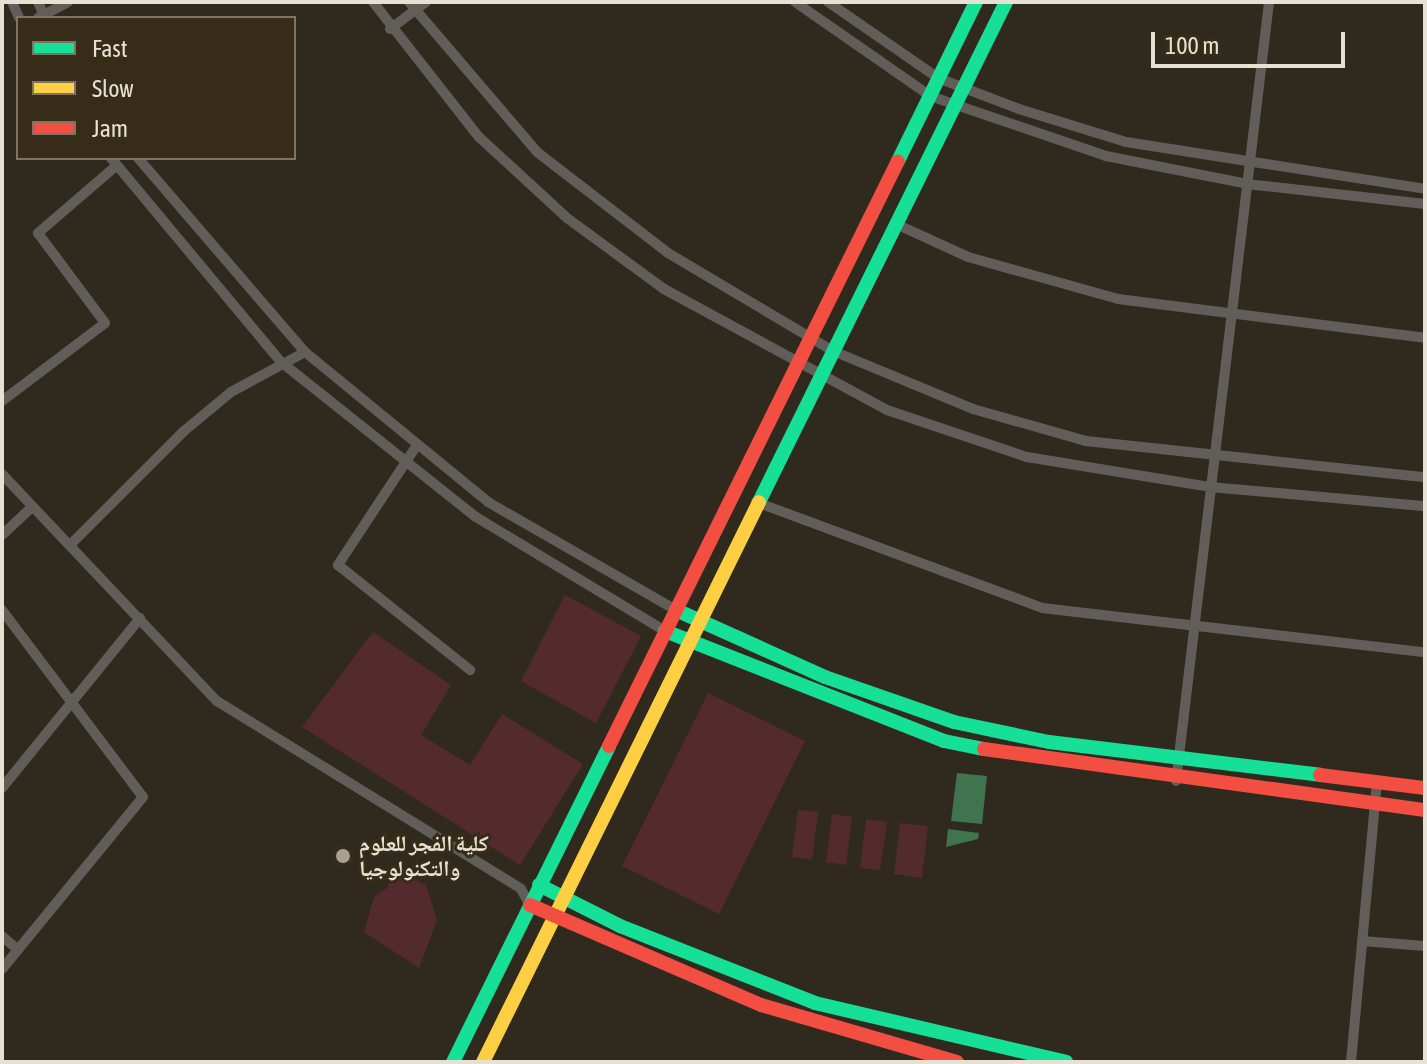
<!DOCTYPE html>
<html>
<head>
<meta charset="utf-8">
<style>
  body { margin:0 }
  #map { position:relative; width:1427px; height:1064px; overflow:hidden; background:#302a1e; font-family:"Asap Condensed","Noto Naskh Arabic",sans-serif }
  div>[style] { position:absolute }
  .green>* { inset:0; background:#532a2e }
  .water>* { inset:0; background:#3f744f }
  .street>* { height:10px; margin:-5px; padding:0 5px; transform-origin:5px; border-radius:5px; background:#615e5a }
  .fast>* { height:14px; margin:-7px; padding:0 7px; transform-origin:7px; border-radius:7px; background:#16e098 }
  .slow>* { height:14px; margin:-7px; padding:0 7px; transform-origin:7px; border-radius:7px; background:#ffcf43 }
  .jam>* { height:14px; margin:-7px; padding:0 7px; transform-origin:7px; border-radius:7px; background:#f24e42 }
  .dots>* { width:22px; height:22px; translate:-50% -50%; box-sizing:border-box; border:4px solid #372c17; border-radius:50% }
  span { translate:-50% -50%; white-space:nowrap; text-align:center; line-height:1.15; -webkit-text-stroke:6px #372c17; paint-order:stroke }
  .poi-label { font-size:22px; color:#e7e1d4; font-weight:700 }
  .left { translate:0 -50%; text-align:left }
  .frame { position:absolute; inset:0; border:4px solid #e7e1d4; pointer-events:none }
  .legend { position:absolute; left:16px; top:16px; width:280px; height:144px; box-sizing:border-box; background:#372c17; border:2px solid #7d7463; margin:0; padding:10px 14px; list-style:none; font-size:24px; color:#e7e1d4 }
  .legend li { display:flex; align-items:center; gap:16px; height:40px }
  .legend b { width:40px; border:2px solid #7d7463 }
  .scale { position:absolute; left:1151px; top:32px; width:194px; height:36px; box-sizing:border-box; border:4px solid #e7e1d4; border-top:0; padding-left:10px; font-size:24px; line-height:28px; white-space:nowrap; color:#e7e1d4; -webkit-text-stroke:6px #372c17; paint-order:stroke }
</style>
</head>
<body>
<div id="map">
  <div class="green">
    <div style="clip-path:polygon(565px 595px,641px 636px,596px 723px,521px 681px)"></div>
    <div style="clip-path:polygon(373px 632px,451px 685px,421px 735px,470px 765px,502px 714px,583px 764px,520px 865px,302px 727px)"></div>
    <div style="clip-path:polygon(708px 693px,805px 741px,719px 914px,622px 866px)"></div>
    <div style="clip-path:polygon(798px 810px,818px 812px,812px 860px,792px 857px)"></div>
    <div style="clip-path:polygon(832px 814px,852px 817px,846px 865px,826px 862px)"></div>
    <div style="clip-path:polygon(866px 819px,887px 822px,880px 870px,860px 868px)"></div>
    <div style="clip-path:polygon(900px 823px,928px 826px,922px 878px,894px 874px)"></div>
    <div style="clip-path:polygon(394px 868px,426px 885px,437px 920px,419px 968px,364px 932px,374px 897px,387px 888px)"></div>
  </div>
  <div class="water">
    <div style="clip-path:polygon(957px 773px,987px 776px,982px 824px,951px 821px)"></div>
    <div style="clip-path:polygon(948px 829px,979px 833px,978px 839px,946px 847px)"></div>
  </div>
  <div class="street">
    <div style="left:12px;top:2px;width:17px;rotate:66deg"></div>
    <div style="left:38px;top:2px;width:17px;rotate:66deg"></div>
    <div style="left:373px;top:2px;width:172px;rotate:51.9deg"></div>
    <div style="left:479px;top:137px;width:120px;rotate:42.6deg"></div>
    <div style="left:567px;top:218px;width:120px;rotate:36.2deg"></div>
    <div style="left:664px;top:289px;width:254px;rotate:28.5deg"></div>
    <div style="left:887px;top:410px;width:148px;rotate:18.6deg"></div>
    <div style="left:1027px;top:457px;width:185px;rotate:9.3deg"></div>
    <div style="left:1210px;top:487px;width:216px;rotate:5.1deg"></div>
    <div style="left:409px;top:2px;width:197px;rotate:49.5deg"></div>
    <div style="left:537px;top:152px;width:165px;rotate:37.6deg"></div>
    <div style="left:668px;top:253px;width:192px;rotate:30.7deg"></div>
    <div style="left:833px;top:351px;width:152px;rotate:22.5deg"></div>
    <div style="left:973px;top:409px;width:117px;rotate:15.8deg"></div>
    <div style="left:1086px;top:441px;width:341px;rotate:6.1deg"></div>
    <div style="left:795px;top:2px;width:165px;rotate:34.8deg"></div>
    <div style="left:930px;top:96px;width:186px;rotate:18.8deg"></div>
    <div style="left:1106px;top:156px;width:144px;rotate:11.2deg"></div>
    <div style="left:1247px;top:184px;width:179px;rotate:6.4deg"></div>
    <div style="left:828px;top:2px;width:134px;rotate:34.6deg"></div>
    <div style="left:938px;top:78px;width:87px;rotate:20.9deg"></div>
    <div style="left:1019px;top:109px;width:112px;rotate:17.1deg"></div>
    <div style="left:1126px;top:142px;width:303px;rotate:8.9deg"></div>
    <div style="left:38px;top:18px;width:34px;rotate:-28deg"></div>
    <div style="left:390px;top:29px;width:45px;rotate:-36.9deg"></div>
    <div style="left:111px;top:158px;width:266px;rotate:50.2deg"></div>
    <div style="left:281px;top:362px;width:249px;rotate:38.5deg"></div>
    <div style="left:476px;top:517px;width:221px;rotate:31.1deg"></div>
    <div style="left:138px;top:158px;width:256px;rotate:49.3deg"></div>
    <div style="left:305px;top:352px;width:237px;rotate:39.3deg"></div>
    <div style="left:488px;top:502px;width:217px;rotate:29.9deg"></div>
    <div style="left:896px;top:224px;width:79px;rotate:24.6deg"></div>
    <div style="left:968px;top:257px;width:156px;rotate:15.6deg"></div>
    <div style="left:1118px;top:299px;width:309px;rotate:7.2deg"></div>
    <div style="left:2px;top:401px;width:129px;rotate:-37.1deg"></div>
    <div style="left:105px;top:323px;width:112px;rotate:-126.7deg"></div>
    <div style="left:38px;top:233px;width:104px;rotate:-40.7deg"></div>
    <div style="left:417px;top:445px;width:144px;rotate:123.4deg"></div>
    <div style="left:338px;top:565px;width:169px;rotate:38.5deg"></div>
    <div style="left:2px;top:474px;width:313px;rotate:46.6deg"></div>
    <div style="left:217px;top:701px;width:357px;rotate:31.7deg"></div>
    <div style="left:521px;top:889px;width:18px;rotate:61deg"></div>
    <div style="left:756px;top:502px;width:305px;rotate:20.3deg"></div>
    <div style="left:1042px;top:608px;width:386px;rotate:6.6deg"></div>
    <div style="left:2px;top:535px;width:41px;rotate:-43deg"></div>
    <div style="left:70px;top:545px;width:161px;rotate:-45deg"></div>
    <div style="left:184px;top:431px;width:61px;rotate:-39.7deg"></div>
    <div style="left:231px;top:392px;width:84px;rotate:-28.4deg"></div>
    <div style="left:2px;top:610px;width:234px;rotate:53deg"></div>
    <div style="left:143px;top:797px;width:222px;rotate:129.3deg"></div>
    <div style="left:1176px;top:781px;width:785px;rotate:-83.19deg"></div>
    <div style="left:2px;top:788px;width:219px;rotate:-50.9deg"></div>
    <div style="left:2px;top:936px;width:21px;rotate:41deg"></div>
    <div style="left:1362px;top:941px;width:63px;rotate:4.5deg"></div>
    <div style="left:1351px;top:1062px;width:281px;rotate:-84.7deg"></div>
  </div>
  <div class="fast">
    <div style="left:898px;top:161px;width:177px;rotate:-63.9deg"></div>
    <div style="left:759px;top:502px;width:558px;rotate:-63.71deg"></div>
    <div style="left:676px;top:610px;width:163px;rotate:24.2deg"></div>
    <div style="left:825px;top:677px;width:137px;rotate:19.2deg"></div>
    <div style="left:954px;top:722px;width:97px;rotate:11.9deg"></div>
    <div style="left:1049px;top:742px;width:273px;rotate:6.9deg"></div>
    <div style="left:665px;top:631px;width:300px;rotate:21.5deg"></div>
    <div style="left:944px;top:741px;width:41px;rotate:11.3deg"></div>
    <div style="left:539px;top:885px;width:91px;rotate:26.8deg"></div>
    <div style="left:620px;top:926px;width:210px;rotate:21.5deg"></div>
    <div style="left:815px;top:1003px;width:258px;rotate:13.2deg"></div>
    <div style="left:453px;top:1062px;width:352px;rotate:-63.7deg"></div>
  </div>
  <div class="slow">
    <div style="left:483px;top:1062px;width:624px;rotate:-63.76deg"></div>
  </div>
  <div class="jam">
    <div style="left:609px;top:746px;width:652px;rotate:-63.71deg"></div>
    <div style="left:984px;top:749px;width:445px;rotate:7.9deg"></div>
    <div style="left:1320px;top:775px;width:106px;rotate:7.1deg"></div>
    <div style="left:530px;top:905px;width:252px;rotate:23.4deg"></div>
    <div style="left:761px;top:1005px;width:204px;rotate:16.2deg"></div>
  </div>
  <div class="dots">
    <div style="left:343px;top:856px;background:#a7a194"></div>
  </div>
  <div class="poi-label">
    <span class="left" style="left:359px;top:856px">كلية الفجر للعلوم<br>والتكنولوجيا</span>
  </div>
  <div class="frame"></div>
  <ul class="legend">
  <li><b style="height:10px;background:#16e098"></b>Fast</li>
  <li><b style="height:10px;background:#ffcf43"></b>Slow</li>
  <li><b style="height:10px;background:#f24e42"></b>Jam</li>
  </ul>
  <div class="scale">100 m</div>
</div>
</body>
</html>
